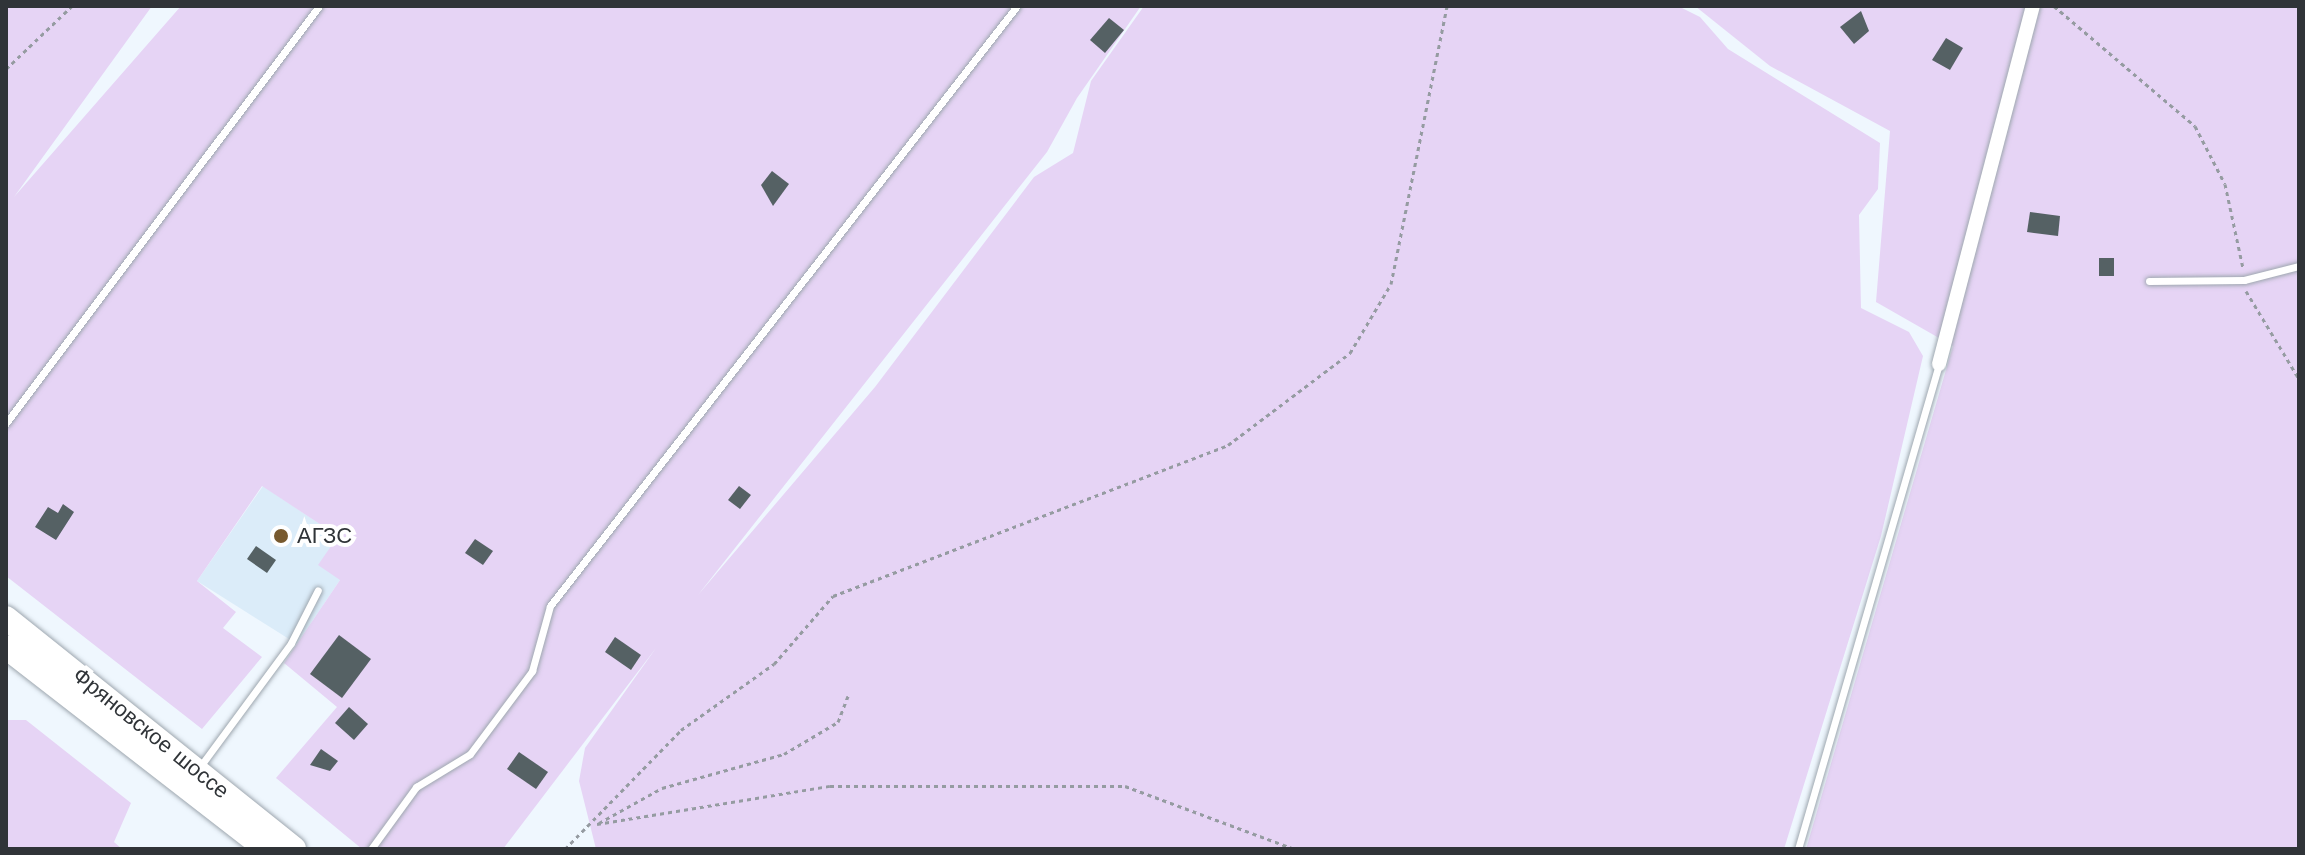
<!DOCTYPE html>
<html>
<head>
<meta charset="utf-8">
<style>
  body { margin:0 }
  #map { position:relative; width:2305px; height:855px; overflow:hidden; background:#eff7fe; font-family:"Work Sans",sans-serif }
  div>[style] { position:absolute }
  .built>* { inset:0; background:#dbecf9 }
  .green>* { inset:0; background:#e6d4f5 }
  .building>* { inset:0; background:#556164 }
  .path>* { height:3px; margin-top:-1.5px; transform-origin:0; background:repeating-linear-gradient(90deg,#959ba1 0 4px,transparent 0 8px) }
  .roads { filter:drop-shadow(0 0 2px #9ea7af) drop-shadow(0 0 2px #9ea7af) }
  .service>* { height:7px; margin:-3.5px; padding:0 3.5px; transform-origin:3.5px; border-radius:3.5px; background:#fff }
  .minor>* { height:14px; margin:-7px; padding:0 7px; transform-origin:7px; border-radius:7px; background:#fff }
  .primary>* { height:24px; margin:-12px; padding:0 12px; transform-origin:12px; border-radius:12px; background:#fff }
  .dots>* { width:22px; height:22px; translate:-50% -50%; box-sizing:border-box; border:4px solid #fff; border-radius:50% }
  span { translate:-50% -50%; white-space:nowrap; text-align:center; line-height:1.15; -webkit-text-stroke:8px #fff; paint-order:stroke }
  .poi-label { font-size:22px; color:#303438 }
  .left { translate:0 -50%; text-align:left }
  .street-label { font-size:22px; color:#303438 }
  .frame { position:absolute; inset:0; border:8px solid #303438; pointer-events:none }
</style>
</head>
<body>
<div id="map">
  <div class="built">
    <div style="clip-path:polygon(263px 486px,338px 536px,340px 580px,297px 644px,197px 581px)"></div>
  </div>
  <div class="green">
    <div style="clip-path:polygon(6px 6px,152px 6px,14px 197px,181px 6px,1141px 6px,1077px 98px,1047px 152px,698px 595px,875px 387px,1034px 177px,1073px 153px,1091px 81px,1144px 6px,1678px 6px,1700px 17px,1728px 49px,1880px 143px,1878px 189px,1859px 215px,1861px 308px,1909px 332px,1923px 356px,1881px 536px,1784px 849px,596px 849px,579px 781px,585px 748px,656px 648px,503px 849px,362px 849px,276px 778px,337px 707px,284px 663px,340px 580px,318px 565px,338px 536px,262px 486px,197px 581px,236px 612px,223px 628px,262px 657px,202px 729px,6px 576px)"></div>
    <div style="clip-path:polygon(1695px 6px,2299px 6px,2299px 849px,1806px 849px,1953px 346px,1876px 302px,1890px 131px,1770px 66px)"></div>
    <div style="clip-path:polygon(6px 720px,26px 720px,131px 803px,114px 842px,122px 849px,6px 849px)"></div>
  </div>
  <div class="building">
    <div style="clip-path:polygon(1861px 11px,1869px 31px,1854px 44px,1840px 27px)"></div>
    <div style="clip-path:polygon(1109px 18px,1124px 30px,1105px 53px,1090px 40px)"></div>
    <div style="clip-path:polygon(1946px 38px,1963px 48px,1950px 70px,1932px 60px)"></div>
    <div style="clip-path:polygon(772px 171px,789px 184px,773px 206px,761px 185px)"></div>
    <div style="clip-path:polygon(2030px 212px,2060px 216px,2058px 236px,2027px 232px)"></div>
    <div style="clip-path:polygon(2099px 258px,2114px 258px,2114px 276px,2099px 276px)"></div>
    <div style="clip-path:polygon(739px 486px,751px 495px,740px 509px,728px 500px)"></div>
    <div style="clip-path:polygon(63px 504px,74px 512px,56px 540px,35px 527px,48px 507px,58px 513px)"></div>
    <div style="clip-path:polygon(475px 539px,493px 551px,483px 565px,465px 553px)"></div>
    <div style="clip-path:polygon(256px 546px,276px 560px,267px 573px,247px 559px)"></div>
    <div style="clip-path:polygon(339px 635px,371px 659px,342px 698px,310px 674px)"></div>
    <div style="clip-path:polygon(615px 637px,641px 655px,631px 670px,605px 652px)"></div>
    <div style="clip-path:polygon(349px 707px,368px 724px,354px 740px,335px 723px)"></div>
    <div style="clip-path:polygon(321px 749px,338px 761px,330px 771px,310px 765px)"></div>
    <div style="clip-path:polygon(519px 752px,548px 772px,536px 789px,507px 769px)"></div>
  </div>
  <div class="path">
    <div style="left:2054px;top:6px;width:185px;rotate:40.4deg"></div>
    <div style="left:2195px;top:126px;width:65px;rotate:62.7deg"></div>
    <div style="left:2225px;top:184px;width:86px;rotate:77.9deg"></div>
    <div style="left:6px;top:69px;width:91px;rotate:-43.7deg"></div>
    <div style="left:2246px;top:291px;width:103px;rotate:58.9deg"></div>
    <div style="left:599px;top:823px;width:72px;rotate:-29.1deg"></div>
    <div style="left:662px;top:788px;width:127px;rotate:-15.6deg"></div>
    <div style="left:784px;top:754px;width:63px;rotate:-30.7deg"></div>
    <div style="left:838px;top:722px;width:28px;rotate:-69deg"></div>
    <div style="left:597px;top:824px;width:236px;rotate:-9.3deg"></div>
    <div style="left:830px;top:786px;width:295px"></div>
    <div style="left:1125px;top:786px;width:180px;rotate:20.4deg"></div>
    <div style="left:565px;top:849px;width:166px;rotate:-45.7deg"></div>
    <div style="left:681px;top:730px;width:114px;rotate:-35.4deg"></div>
    <div style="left:774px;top:664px;width:90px;rotate:-49.1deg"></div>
    <div style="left:833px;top:596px;width:423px;rotate:-20.9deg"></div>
    <div style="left:1228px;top:445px;width:153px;rotate:-37deg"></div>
    <div style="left:1350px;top:353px;width:80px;rotate:-59.3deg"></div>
    <div style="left:1391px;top:284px;width:284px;rotate:-78.6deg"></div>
  </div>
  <div class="roads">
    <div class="service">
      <div style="left:2149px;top:281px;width:95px;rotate:-0.6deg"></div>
      <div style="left:2244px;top:280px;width:57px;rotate:-14.3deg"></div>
      <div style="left:6px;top:423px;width:521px;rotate:-53.11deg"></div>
      <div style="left:199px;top:768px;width:155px;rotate:-53.6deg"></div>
      <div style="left:291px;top:643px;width:59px;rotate:-63deg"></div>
      <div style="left:371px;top:849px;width:77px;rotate:-54deg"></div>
      <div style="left:416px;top:787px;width:63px;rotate:-31.4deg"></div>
      <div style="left:470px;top:754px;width:104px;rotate:-53.2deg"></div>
      <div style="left:532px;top:671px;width:67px;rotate:-74.5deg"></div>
      <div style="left:550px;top:606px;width:760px;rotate:-52.11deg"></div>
      <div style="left:1798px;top:849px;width:505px;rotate:-73.79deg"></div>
    </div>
    <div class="minor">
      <div style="left:1939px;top:364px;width:370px;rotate:-75.3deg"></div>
    </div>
    <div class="primary">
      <div style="left:6px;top:618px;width:369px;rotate:38.7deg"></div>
      <div style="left:6px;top:647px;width:329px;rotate:37.8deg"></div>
    </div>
  </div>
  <div class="dots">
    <div style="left:281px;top:536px;background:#77592e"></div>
  </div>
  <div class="poi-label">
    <span class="left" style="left:297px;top:536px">АГЗС</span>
  </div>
  <div class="street-label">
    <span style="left:151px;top:733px;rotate:39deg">Фряновское шоссе</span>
  </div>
  <div class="frame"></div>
</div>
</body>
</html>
